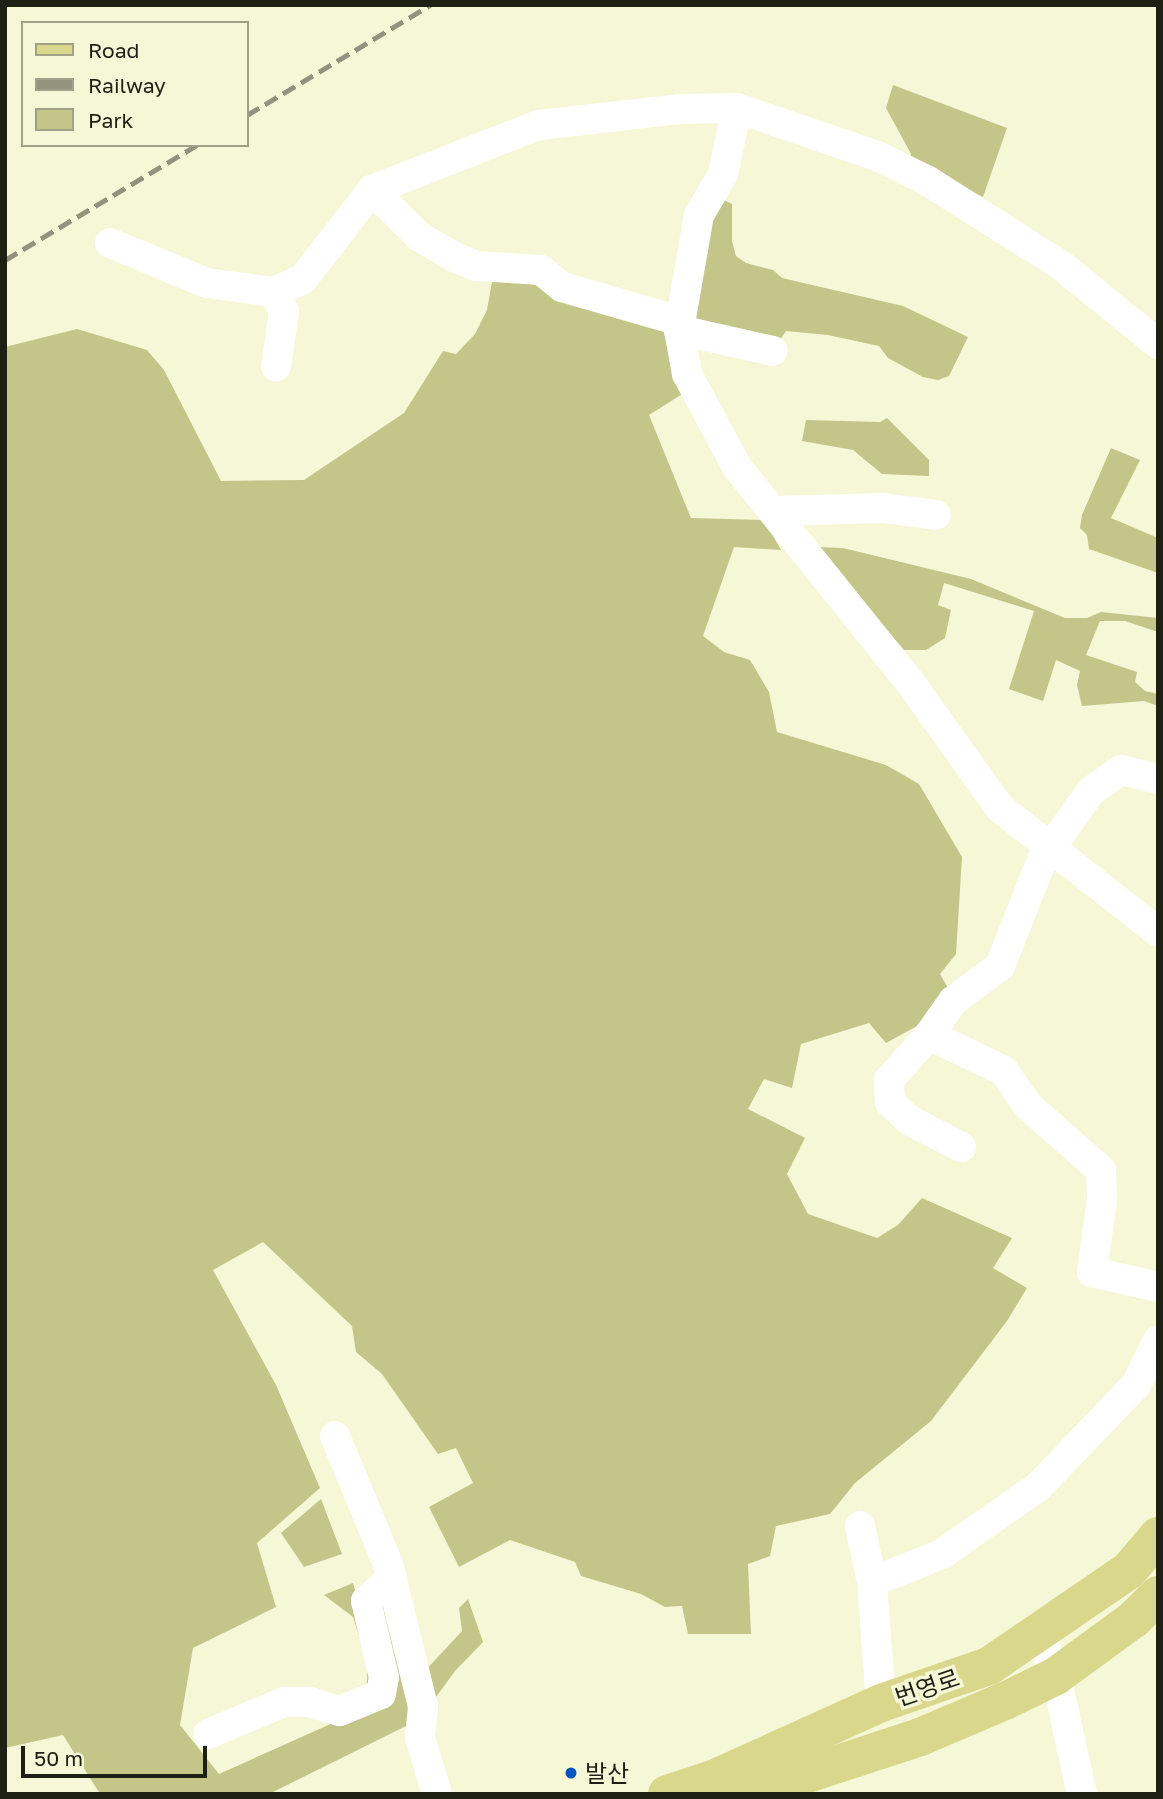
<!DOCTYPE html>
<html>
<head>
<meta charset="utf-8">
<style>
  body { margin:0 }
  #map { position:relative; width:1163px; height:1799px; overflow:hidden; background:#f6f7d6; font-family:"Golos Text","Noto Sans KR",sans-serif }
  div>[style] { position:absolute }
  .green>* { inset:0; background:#c4c589 }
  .minor>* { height:30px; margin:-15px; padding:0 15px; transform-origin:15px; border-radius:15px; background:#fff }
  .major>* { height:38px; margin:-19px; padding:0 19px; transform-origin:19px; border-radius:19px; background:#d8d78b }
  .rail>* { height:5px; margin-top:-2.5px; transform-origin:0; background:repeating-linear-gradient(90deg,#92937c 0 14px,transparent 0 21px) }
  .dots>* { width:19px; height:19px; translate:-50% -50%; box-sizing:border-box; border:4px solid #f6f7d6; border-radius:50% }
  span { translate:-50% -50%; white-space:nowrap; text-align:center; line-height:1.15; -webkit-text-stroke:7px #f6f7d6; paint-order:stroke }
  .street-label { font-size:24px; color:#1f2014 }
  .poi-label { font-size:24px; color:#1f2014 }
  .left { translate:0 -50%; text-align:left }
  .frame { position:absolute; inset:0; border:7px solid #1f2014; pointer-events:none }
  .legend { position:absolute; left:21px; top:21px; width:228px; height:126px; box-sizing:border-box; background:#f6f7d6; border:2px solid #a0a188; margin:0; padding:9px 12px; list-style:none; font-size:21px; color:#1f2014 }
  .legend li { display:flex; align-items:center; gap:14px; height:35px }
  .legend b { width:35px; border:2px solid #a0a188 }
  .scale { position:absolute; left:21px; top:1746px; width:186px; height:32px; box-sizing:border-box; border:4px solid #1f2014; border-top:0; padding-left:9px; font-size:21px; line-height:24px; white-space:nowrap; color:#1f2014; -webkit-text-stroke:5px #f6f7d6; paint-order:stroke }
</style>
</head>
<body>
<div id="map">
  <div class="green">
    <div style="clip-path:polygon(893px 85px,1007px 128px,983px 197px,909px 162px,911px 154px,886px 108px)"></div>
    <div style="clip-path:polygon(724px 200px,732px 204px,732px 241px,736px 256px,746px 263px,773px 270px,782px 278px,903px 306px,968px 337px,949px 376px,938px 380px,923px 377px,888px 358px,879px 346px,828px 335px,786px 331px,779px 341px,692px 318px,704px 232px)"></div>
    <div style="clip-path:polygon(493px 276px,542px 278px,666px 328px,684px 393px,649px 415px,691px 518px,764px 520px,781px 550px,734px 547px,703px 636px,724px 652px,750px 660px,769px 692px,777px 732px,886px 765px,919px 784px,962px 857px,956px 954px,940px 974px,948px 988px,917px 1026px,886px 1043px,869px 1023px,801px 1044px,792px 1088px,764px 1079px,748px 1109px,805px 1138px,787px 1174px,808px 1214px,877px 1238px,898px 1225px,922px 1198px,1012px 1238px,993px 1268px,1027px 1288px,1007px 1321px,931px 1421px,855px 1483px,830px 1514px,776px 1526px,770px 1556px,748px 1564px,751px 1634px,688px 1634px,682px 1606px,665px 1607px,641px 1594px,581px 1576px,575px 1562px,510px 1540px,459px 1567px,429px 1507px,473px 1483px,456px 1448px,438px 1454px,382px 1374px,356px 1352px,352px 1326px,263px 1242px,213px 1270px,276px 1385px,320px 1488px,257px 1543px,276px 1607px,193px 1648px,180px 1725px,219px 1774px,384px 1700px,373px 1605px,387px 1598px,414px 1692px,406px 1726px,269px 1794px,100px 1794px,63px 1735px,5px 1748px,5px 347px,77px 329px,147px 350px,164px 370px,221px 481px,304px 480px,404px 413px,443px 351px,456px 354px,475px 334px,487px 310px)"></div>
    <div style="clip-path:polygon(887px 418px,929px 460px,929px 476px,882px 474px,853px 450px,802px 441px,806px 420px,880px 422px)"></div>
    <div style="clip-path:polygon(1111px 448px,1140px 460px,1111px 518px,1158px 538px,1158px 573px,1089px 549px,1087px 535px,1080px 528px,1082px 515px)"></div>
    <div style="clip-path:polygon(816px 547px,843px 548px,971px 579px,1065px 618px,1087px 618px,1101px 612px,1158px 618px,1158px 632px,1125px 621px,1100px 621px,1086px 655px,1137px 672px,1135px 682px,1145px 691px,1158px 694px,1158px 706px,1144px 701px,1082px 706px,1077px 685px,1080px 671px,1056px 660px,1043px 701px,1009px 689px,1034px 611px,944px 583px,938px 605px,951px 610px,945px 638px,926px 650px,904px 650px)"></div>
    <div style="clip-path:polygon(321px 1499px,342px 1554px,304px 1567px,281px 1533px)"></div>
    <div style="clip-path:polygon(353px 1583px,377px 1673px,366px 1694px,368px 1665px,353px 1617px,324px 1595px)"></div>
    <div style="clip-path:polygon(468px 1599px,483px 1642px,455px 1671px,428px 1708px,423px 1673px,462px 1631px,459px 1608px)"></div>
  </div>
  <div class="minor">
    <div style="left:737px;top:108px;width:67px;rotate:102deg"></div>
    <div style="left:723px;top:174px;width:48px;rotate:120.3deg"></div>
    <div style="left:699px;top:215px;width:117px;rotate:99.9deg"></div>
    <div style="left:679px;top:330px;width:45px;rotate:79.7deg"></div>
    <div style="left:687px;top:374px;width:106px;rotate:61.7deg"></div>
    <div style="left:737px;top:467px;width:276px;rotate:51.2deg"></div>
    <div style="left:910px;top:682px;width:155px;rotate:54.5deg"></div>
    <div style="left:1000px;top:808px;width:201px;rotate:38.1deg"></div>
    <div style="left:372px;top:190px;width:67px;rotate:44.4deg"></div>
    <div style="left:420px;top:237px;width:39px;rotate:30deg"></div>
    <div style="left:454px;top:257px;width:24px;rotate:22deg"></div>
    <div style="left:476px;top:266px;width:65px;rotate:3.5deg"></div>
    <div style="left:541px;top:270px;width:27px;rotate:39deg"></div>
    <div style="left:562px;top:287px;width:123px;rotate:16.1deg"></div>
    <div style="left:110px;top:243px;width:105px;rotate:22.4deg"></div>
    <div style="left:207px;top:283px;width:68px;rotate:7.7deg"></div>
    <div style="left:274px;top:292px;width:32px;rotate:-24deg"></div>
    <div style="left:303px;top:279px;width:113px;rotate:-52.2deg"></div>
    <div style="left:372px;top:190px;width:179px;rotate:-21.3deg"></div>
    <div style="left:539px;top:125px;width:141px;rotate:-6.5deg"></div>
    <div style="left:679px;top:109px;width:58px;rotate:-1deg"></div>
    <div style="left:737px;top:108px;width:148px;rotate:18.9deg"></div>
    <div style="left:877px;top:156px;width:57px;rotate:26.1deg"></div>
    <div style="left:928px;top:181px;width:159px;rotate:32.4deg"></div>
    <div style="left:1062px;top:266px;width:124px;rotate:39.1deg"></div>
    <div style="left:274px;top:292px;width:22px;rotate:63deg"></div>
    <div style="left:284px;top:312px;width:55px;rotate:98.4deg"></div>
    <div style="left:679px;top:330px;width:96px;rotate:12.6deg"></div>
    <div style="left:773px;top:511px;width:110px;rotate:-1.6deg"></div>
    <div style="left:883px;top:508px;width:53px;rotate:7.5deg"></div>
    <div style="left:929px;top:1035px;width:83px;rotate:25.6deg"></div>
    <div style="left:1004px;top:1071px;width:41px;rotate:55.9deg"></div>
    <div style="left:1027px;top:1105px;width:98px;rotate:41.3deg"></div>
    <div style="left:1101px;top:1170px;width:29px;rotate:88deg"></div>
    <div style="left:1102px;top:1199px;width:74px;rotate:97.8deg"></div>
    <div style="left:1092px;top:1272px;width:68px;rotate:12.8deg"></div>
    <div style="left:961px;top:1147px;width:59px;rotate:-152.6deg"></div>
    <div style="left:909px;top:1120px;width:26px;rotate:-137deg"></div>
    <div style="left:890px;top:1102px;width:22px;rotate:-93deg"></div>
    <div style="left:889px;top:1080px;width:60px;rotate:-48.4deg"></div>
    <div style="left:929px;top:1035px;width:42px;rotate:-54.8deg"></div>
    <div style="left:953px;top:1001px;width:59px;rotate:-36.7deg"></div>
    <div style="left:1000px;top:966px;width:128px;rotate:-68.4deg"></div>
    <div style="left:1047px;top:847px;width:16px;rotate:-43deg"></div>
    <div style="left:1059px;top:836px;width:55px;rotate:-54.6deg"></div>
    <div style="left:1091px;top:791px;width:37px;rotate:-35deg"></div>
    <div style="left:1121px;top:770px;width:38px;rotate:14deg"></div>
    <div style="left:335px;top:1436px;width:139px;rotate:67.5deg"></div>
    <div style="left:388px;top:1564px;width:147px;rotate:76.2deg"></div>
    <div style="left:423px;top:1707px;width:30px;rotate:96deg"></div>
    <div style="left:420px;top:1737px;width:59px;rotate:73.4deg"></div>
    <div style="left:860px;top:1526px;width:57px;rotate:77.9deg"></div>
    <div style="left:872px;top:1582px;width:121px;rotate:85.7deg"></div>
    <div style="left:872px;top:1582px;width:75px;rotate:-21.8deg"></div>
    <div style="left:942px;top:1554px;width:118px;rotate:-35deg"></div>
    <div style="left:1039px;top:1486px;width:140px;rotate:-46.2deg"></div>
    <div style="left:1136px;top:1385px;width:50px;rotate:-63.9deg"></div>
    <div style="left:1039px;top:1633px;width:46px;rotate:68.4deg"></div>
    <div style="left:1056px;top:1676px;width:121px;rotate:77.6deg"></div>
    <div style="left:208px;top:1734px;width:82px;rotate:-22.8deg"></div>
    <div style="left:284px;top:1702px;width:26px"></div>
    <div style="left:310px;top:1702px;width:31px;rotate:17deg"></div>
    <div style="left:340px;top:1711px;width:44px;rotate:-22.5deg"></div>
    <div style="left:381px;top:1694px;width:17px;rotate:-80deg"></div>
    <div style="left:384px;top:1677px;width:78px;rotate:-103.3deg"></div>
    <div style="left:366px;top:1601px;width:35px;rotate:-43deg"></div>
  </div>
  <div class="major">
    <div style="left:667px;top:1794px;width:48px;rotate:-18.1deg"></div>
    <div style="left:713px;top:1779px;width:184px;rotate:-24.3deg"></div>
    <div style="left:881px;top:1703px;width:114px;rotate:-18.9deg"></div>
    <div style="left:989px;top:1666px;width:170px;rotate:-34.4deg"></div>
    <div style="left:1129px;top:1570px;width:45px;rotate:-49.5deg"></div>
    <div style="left:746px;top:1794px;width:183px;rotate:-18.1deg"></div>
    <div style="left:920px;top:1737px;width:92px;rotate:-23deg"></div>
    <div style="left:1005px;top:1701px;width:57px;rotate:-26.1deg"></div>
    <div style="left:1056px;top:1676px;width:97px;rotate:-36.2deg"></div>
    <div style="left:1134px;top:1619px;width:34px;rotate:-45deg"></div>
  </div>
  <div class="rail">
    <div style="left:247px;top:115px;width:214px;rotate:-31deg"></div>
    <div style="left:5px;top:260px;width:224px;rotate:-30.9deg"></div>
  </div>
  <div class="dots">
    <div style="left:571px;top:1773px;background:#0555bf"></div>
  </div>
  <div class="street-label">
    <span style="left:927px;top:1687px;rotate:-19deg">번영로</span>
  </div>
  <div class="poi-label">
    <span class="left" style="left:585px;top:1773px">발산</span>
  </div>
  <div class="frame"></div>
  <ul class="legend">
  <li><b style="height:9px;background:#d8d78b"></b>Road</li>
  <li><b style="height:9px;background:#92937c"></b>Railway</li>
  <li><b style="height:19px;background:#c4c589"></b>Park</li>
  </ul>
  <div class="scale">50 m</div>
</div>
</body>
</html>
